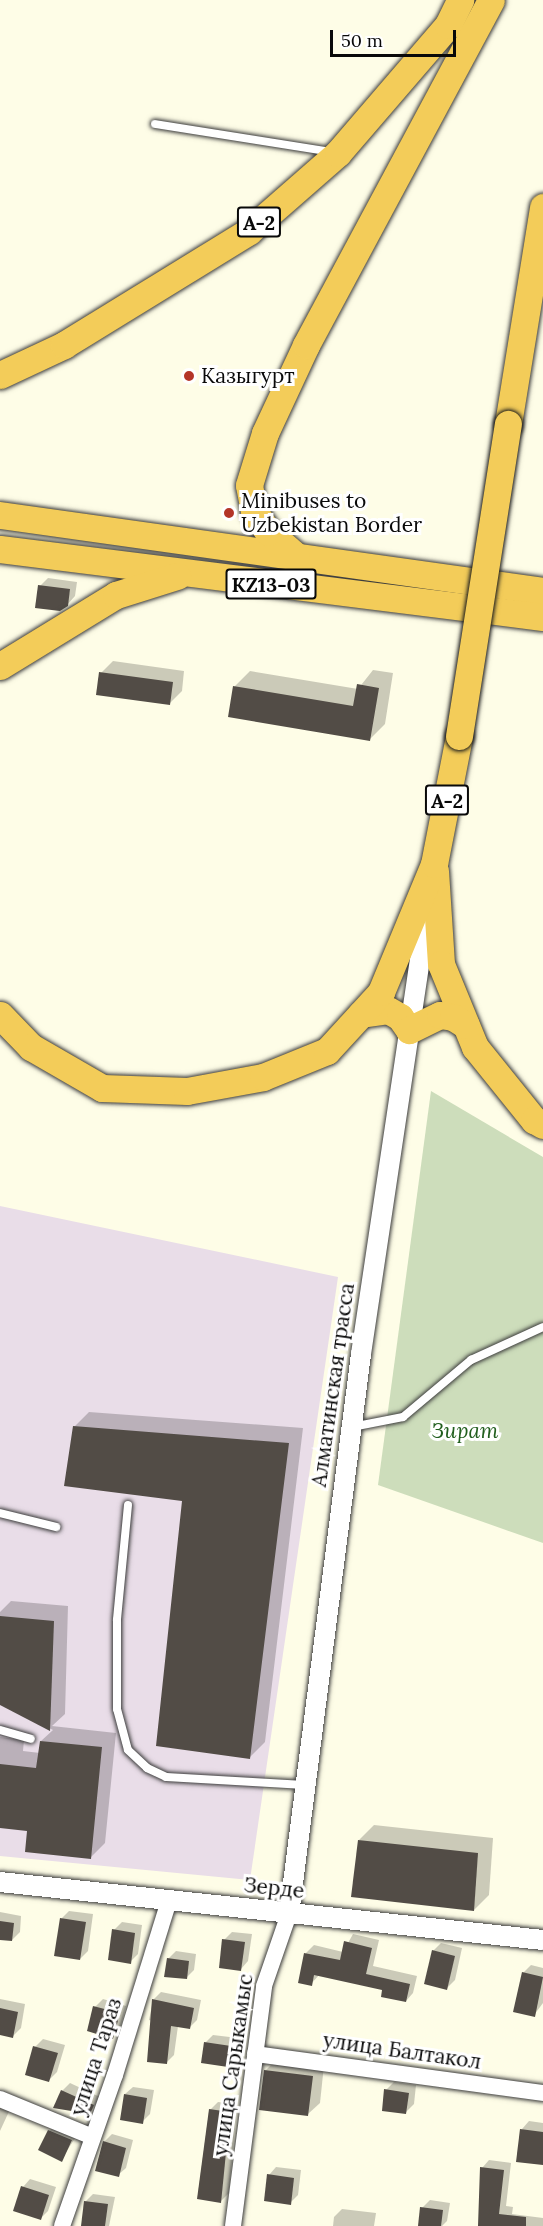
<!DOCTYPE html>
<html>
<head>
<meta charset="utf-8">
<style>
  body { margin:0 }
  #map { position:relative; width:543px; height:2226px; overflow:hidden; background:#fefde7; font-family:Lora,serif }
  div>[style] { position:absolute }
  .industrial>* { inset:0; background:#e9dde8 }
  .cemetery>* { inset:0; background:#cdddbb }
  .shadow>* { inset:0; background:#0003 }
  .building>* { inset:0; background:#524c46 }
  .roads { filter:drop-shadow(0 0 2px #3c3c3c) drop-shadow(0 0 2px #3c3c3c) }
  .service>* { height:8px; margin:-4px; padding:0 4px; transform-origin:4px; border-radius:4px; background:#fff }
  .minor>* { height:16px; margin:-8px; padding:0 8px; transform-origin:8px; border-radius:8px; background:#fff }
  .tertiary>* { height:20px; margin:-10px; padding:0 10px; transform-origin:10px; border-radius:10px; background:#fff }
  .trunk>* { height:27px; margin:-13.5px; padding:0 13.5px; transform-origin:13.5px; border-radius:13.5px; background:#f3cc59 }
  .bridges { filter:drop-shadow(0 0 2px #1a1a1a) drop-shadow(0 0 2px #1a1a1a) }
  .trunk-bridge>* { height:27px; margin:-13.5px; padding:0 13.5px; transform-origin:13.5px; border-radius:13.5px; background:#f3cc59 }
  .dots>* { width:16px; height:16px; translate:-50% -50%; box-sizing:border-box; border:3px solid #fff; border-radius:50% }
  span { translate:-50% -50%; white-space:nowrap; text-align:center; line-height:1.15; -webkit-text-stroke:6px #fff; paint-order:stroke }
  .shield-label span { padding:2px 4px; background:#fff; border:2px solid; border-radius:4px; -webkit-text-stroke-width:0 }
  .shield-label { font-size:20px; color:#090909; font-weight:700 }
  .poi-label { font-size:21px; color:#090909 }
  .left { translate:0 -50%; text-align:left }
  .street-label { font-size:21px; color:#090909 }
  .park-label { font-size:21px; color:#215e1d; font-style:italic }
  .scale { position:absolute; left:330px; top:30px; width:126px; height:27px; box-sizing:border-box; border:3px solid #090909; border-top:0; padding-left:8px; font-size:18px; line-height:21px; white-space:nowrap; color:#090909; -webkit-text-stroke:4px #fff; paint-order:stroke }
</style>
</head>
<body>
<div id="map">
  <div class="industrial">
    <div style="clip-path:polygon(0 1206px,338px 1277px,250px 1880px,0 1856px)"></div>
  </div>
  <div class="cemetery">
    <div style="clip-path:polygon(431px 1091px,543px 1157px,543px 1543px,378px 1485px)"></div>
  </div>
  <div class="shadow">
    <div style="clip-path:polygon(48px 578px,77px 582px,75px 596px,67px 605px,40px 586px)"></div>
    <div style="clip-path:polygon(113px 661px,184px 671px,182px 691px,170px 703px,101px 673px)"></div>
    <div style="clip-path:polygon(373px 670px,393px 673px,385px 724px,370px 739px,230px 715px,235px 686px,250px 671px,358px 689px)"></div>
    <div style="clip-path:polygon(89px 1412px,303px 1428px,265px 1742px,250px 1757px,183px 1500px,74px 1427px)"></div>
    <div style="clip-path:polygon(11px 1601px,68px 1606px,65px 1714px,52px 1726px,116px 1733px,105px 1843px,90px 1858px,29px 1830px,0 1825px,0 1737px,24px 1740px,23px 1751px,40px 1753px,41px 1741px,53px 1730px,0 1704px,0 1612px)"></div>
    <div style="clip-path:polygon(374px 1825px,493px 1838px,489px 1895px,474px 1910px,359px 1840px)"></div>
    <div style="clip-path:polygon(69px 1911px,93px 1914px,88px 1951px,80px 1959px,62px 1918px)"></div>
    <div style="clip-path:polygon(0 1912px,21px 1916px,20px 1932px,12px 1940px,0 1938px)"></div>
    <div style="clip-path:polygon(122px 1922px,142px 1925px,138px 1954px,130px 1962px,114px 1930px)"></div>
    <div style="clip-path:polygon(232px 1932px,252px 1934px,248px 1961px,241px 1969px,224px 1940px)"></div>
    <div style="clip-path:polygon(353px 1934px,379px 1940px,373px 1966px,417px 1976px,413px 1993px,406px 2001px,384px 1989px,320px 1974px,311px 1984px,300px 1981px,306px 1953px,314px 1945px,343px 1952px)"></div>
    <div style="clip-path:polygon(441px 1943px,462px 1948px,455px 1980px,447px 1988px,433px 1951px)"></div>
    <div style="clip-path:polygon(176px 1951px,196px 1954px,194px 1970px,186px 1978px,168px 1959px)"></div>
    <div style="clip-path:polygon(531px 1965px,543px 1968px,543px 2003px,534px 2015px,523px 1973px)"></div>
    <div style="clip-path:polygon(161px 1992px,201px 2000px,197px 2020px,189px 2028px,178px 2026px,174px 2055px,166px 2063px,153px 2021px,149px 2020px,153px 2000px)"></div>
    <div style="clip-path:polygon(0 1999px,25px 2004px,21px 2028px,13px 2036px,0 2034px)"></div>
    <div style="clip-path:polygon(103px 1999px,126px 2006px,120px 2029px,112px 2037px,95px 2007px)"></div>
    <div style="clip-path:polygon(213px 2035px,238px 2038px,235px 2057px,228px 2065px,205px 2043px)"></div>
    <div style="clip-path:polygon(43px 2039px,65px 2045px,57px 2072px,49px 2080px,35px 2047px)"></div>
    <div style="clip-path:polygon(277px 2059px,324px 2065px,320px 2103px,308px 2114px,265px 2071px)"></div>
    <div style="clip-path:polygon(394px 2082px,416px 2085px,414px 2104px,406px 2112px,386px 2090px)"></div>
    <div style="clip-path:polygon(70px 2083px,100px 2097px,90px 2113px,62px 2091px)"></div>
    <div style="clip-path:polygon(133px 2087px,154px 2090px,150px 2114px,142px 2122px,125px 2094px)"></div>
    <div style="clip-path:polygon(0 2102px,12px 2105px,0 2131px)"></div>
    <div style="clip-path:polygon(218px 2102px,237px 2104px,229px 2193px,221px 2201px,210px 2110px)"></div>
    <div style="clip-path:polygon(529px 2121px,543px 2123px,543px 2164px,522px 2129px)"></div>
    <div style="clip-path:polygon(57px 2123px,79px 2132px,61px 2160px,49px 2131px)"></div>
    <div style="clip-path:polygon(112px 2134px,133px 2140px,126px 2168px,118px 2175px,104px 2142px)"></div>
    <div style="clip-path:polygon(489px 2160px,511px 2163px,506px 2206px,513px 2207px,512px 2214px,543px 2218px,543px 2226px,480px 2226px,482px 2168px)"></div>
    <div style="clip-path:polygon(276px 2167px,301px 2170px,298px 2195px,290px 2203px,269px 2175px)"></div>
    <div style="clip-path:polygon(30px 2179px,56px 2187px,48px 2211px,40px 2219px,23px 2187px)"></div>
    <div style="clip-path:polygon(93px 2194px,115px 2197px,109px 2226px,82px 2226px,85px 2202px)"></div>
    <div style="clip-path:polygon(430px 2200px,450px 2203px,447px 2221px,442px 2226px,419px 2226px,422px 2208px)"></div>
    <div style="clip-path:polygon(342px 2209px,376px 2213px,374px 2226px,333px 2226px,334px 2217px)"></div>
  </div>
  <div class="building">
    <div style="clip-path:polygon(38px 585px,70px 589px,68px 606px,60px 611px,35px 608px)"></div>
    <div style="clip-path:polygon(99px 672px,173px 682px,170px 705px,96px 695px)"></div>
    <div style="clip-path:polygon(357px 684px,379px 688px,370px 741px,228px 717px,233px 686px,353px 706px)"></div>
    <div style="clip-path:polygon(73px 1426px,289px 1443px,250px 1759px,156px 1746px,182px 1501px,64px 1486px)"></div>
    <div style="clip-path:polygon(0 1616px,54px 1621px,50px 1731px,0 1705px)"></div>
    <div style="clip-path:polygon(40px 1741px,102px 1747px,91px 1859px,25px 1852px,27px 1831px,0 1828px,0 1764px,36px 1768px)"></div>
    <div style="clip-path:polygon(358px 1840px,478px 1853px,474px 1911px,351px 1897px)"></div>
    <div style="clip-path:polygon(60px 1918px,86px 1922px,80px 1960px,54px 1956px)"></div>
    <div style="clip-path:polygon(0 1921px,14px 1923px,12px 1941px,0 1940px)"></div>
    <div style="clip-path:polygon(112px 1929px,135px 1933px,131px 1964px,108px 1960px)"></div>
    <div style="clip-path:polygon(222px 1939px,245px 1942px,241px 1971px,219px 1968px)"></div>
    <div style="clip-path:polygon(344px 1941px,372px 1948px,366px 1974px,410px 1984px,406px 2002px,381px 1997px,382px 1990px,314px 1975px,312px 1986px,298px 1983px,304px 1953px,340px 1960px)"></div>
    <div style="clip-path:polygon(432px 1950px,455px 1956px,447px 1990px,424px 1984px)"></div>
    <div style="clip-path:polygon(167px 1958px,189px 1961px,187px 1979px,164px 1977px)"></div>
    <div style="clip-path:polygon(522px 1972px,543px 1977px,535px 2017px,513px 2012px)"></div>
    <div style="clip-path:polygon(152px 1999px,194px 2008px,190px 2029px,171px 2026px,167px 2064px,147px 2062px)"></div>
    <div style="clip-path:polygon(93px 2006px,120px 2013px,113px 2039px,87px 2031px)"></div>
    <div style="clip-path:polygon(0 2008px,18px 2012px,13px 2038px,0 2035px)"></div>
    <div style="clip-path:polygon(204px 2042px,231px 2046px,228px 2067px,201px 2063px)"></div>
    <div style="clip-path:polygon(33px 2046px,58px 2053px,49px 2082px,25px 2075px)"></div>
    <div style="clip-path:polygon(264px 2070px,313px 2076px,308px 2116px,259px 2110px)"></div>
    <div style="clip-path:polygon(384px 2089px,409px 2093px,406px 2114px,382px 2111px)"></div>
    <div style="clip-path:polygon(61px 2090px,94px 2105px,90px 2114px,53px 2108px)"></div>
    <div style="clip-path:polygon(124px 2094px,147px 2098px,143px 2124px,120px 2120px)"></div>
    <div style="clip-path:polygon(209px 2109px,230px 2112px,221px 2203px,197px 2199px)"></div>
    <div style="clip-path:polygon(520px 2129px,543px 2132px,543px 2165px,516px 2162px)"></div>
    <div style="clip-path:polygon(48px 2130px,72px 2140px,62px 2162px,38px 2150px)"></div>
    <div style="clip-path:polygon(103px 2141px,126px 2148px,119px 2177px,95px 2171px)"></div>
    <div style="clip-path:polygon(480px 2167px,504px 2170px,499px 2214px,526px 2217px,526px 2226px,478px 2226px)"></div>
    <div style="clip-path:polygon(267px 2174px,294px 2178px,291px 2205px,264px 2201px)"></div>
    <div style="clip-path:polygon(21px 2186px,49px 2195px,41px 2220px,13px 2211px)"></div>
    <div style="clip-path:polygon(84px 2201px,108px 2204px,105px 2226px,81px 2226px)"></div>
    <div style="clip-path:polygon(420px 2207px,443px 2210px,441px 2226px,418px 2226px)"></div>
  </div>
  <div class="roads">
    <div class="service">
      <div style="left:155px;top:124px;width:179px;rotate:9deg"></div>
      <div style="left:352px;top:1427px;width:52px;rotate:-11.1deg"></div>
      <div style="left:403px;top:1417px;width:89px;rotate:-40deg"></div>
      <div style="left:471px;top:1360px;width:79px;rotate:-24.6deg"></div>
      <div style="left:128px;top:1505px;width:116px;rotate:95.5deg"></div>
      <div style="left:117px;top:1620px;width:89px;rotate:90deg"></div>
      <div style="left:117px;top:1709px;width:42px;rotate:75deg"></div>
      <div style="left:128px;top:1750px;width:26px;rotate:43deg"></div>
      <div style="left:147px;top:1768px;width:21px;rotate:25deg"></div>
      <div style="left:166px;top:1777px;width:139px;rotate:3.3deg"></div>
      <div style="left:0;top:1513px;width:58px;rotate:14deg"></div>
      <div style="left:0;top:1730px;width:32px;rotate:16deg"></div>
    </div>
    <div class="minor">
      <div style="left:255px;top:2054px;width:291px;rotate:7.7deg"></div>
      <div style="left:0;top:2099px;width:100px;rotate:22.2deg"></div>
      <div style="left:62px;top:2226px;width:160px;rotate:-70.7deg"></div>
      <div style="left:115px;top:2075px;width:182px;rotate:-72.8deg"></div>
      <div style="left:233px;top:2226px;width:242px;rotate:-82.6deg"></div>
      <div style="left:264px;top:1986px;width:76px;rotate:-70.9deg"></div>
    </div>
    <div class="tertiary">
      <div style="left:0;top:1882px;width:546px;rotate:6.1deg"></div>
      <div style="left:289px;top:1914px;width:565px;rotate:-82.67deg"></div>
      <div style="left:361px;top:1354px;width:459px;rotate:-81.5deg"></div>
    </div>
    <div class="trunk">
      <div style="left:0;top:375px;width:71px;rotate:-25.1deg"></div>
      <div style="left:64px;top:345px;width:217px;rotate:-31.6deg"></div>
      <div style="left:249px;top:231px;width:118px;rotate:-41.2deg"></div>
      <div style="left:338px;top:153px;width:169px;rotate:-49.3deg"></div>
      <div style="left:448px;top:25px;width:28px;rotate:-64deg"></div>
      <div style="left:508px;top:424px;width:220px;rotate:-80.8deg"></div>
      <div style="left:0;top:515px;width:548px;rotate:7.97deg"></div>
      <div style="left:0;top:549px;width:547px;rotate:7.14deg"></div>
      <div style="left:296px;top:556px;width:37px;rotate:-139deg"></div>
      <div style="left:268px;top:532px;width:25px;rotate:-124deg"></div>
      <div style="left:254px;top:511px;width:26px;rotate:-101deg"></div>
      <div style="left:249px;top:485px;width:54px;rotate:-72.9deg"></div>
      <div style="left:265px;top:433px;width:97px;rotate:-65deg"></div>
      <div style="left:306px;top:345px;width:391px;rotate:-61.8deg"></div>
      <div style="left:0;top:666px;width:136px;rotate:-31.5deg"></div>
      <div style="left:116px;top:595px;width:64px;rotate:-17.3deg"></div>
      <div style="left:435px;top:871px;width:93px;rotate:86.3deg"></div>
      <div style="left:441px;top:964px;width:90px;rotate:67.7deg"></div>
      <div style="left:475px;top:1047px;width:94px;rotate:51.1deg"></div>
      <div style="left:534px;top:1120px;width:10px;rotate:29deg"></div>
      <div style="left:361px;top:1014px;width:27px;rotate:-8deg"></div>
      <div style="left:388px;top:1010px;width:14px;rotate:30deg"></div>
      <div style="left:400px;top:1017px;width:16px;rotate:55deg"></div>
      <div style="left:409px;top:1030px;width:34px;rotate:-26deg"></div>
      <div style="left:440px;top:1015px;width:13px;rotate:9deg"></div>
      <div style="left:453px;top:1017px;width:15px;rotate:32deg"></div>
      <div style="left:0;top:1015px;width:45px;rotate:45.9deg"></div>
      <div style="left:31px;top:1047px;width:82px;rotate:30deg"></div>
      <div style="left:102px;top:1088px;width:85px;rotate:2deg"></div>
      <div style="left:187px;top:1091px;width:77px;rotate:-10.4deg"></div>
      <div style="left:263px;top:1077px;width:69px;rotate:-22.1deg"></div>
      <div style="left:327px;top:1051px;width:80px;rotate:-47.5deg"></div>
      <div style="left:381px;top:992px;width:139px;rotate:-67.5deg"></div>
      <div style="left:434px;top:864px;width:130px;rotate:-78.9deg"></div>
    </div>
  </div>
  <div class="bridges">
    <div class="trunk-bridge">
      <div style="left:459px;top:736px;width:316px;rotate:-81.1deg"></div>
    </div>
  </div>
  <div class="dots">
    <div style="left:189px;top:376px;background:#b43527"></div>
    <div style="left:229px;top:513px;background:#b43527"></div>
  </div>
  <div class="shield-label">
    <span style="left:259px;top:222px">A-2</span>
    <span style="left:271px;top:584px">KZ13-03</span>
    <span style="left:447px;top:800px">A-2</span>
  </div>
  <div class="poi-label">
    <span class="left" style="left:201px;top:376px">Казыгурт</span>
    <span class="left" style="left:241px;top:513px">Minibuses to<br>Uzbekistan Border</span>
  </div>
  <div class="street-label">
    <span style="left:333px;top:1385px;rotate:-82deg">Алматинская трасса</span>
    <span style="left:274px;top:1888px;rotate:6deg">Зерде</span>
    <span style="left:402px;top:2051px;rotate:8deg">улица Балтакол</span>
    <span style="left:96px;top:2057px;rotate:-72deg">улица Тараз</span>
    <span style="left:233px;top:2065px;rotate:-82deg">улица Сарыкамыс</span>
  </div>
  <div class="park-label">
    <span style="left:465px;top:1431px">Зират</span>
  </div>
  <div class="scale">50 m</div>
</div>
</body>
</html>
